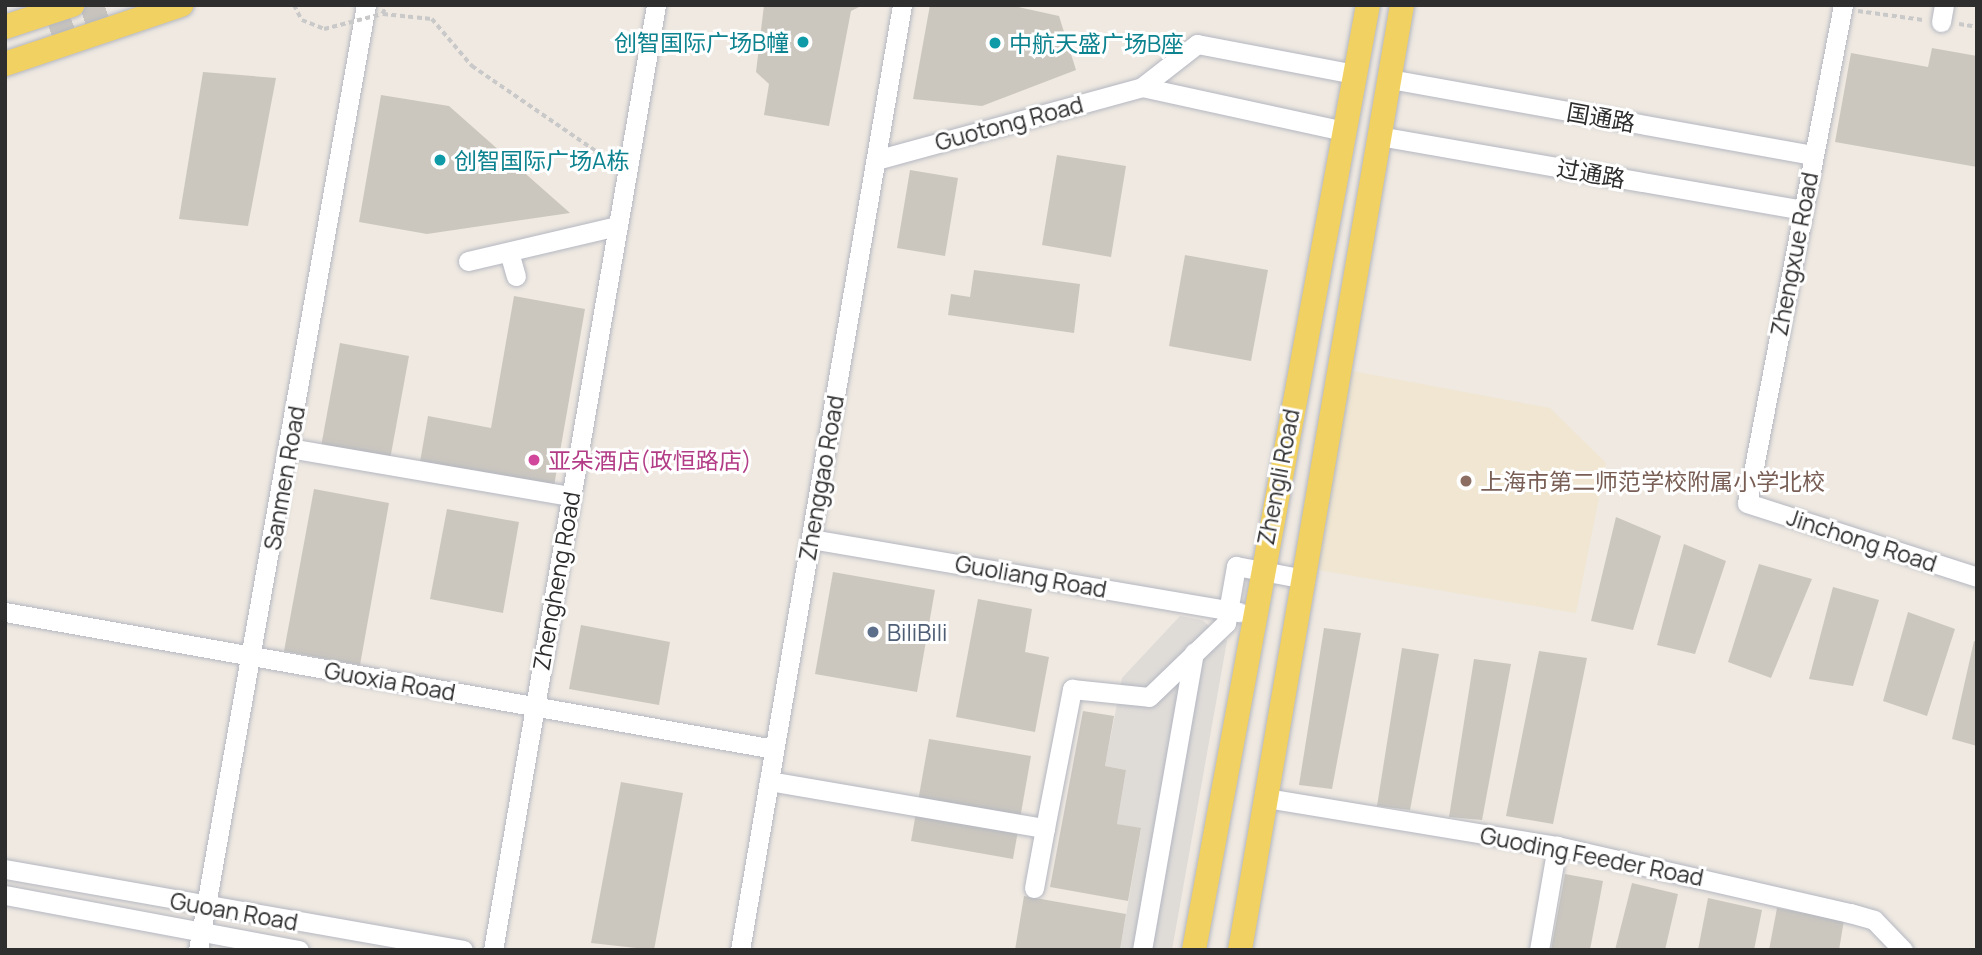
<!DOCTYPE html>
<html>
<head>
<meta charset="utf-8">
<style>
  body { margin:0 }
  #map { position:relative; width:1982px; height:955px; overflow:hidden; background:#efe9e1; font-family:Manrope,"Noto Sans SC",sans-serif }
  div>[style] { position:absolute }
  .education>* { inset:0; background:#f0e6d1 }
  .plaza>* { inset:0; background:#dfdcd8 }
  .building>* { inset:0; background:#cbc7bf }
  .major-tunnel>* { height:24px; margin-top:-12px; transform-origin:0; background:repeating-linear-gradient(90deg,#c8c4bd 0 24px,transparent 0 36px) }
  .path>* { height:3.5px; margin-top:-1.75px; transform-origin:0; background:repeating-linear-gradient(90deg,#c9c9c9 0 5px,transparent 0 8.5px) }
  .roads { filter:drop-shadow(0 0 2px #b4b7c1) drop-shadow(0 0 2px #b4b7c1) }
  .minor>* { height:19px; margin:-9.5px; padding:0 9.5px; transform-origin:9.5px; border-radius:9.5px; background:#fff }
  .major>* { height:24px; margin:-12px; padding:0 12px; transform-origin:12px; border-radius:12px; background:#f2d163 }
  .path-bridge>* { height:3.5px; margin-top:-1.75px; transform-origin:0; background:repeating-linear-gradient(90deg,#c9c9c9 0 5px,transparent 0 8.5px) }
  .dots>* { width:19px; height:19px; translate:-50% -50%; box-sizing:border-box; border:4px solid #fff; border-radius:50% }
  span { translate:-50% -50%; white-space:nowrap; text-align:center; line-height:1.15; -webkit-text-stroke:6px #fff; paint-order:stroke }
  .culture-label { font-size:23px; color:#0d838f }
  .right { translate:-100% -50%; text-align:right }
  .left { translate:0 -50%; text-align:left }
  .street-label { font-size:23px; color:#2e2e2e }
  .hotel-label { font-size:23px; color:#b23c85 }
  .education-label { font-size:23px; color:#785e54 }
  .service-label { font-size:23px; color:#4e5e75 }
  .frame { position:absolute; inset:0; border:7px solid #2e2e2e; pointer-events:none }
</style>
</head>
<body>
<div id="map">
  <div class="education">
    <div style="clip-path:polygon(1347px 370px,1550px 408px,1606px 463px,1576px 613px,1312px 569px)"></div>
  </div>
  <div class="plaza">
    <div style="clip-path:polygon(1180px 616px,1202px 620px,1227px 641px,1172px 950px,1120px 950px,1141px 829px,1117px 824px,1126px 770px,1105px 766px,1122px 678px)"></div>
  </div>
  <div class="building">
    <div style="clip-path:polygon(764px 5px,863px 5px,851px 11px,829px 126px,764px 115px,769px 84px,756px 72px)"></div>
    <div style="clip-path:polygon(930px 5px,1009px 5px,1059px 16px,1076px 70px,982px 106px,913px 99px)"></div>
    <div style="clip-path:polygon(1932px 48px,1977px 56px,1977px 167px,1835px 142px,1851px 53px,1928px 67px)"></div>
    <div style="clip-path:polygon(203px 72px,276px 78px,248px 226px,179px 219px)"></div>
    <div style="clip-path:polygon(381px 95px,449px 106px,570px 213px,427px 234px,359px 222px)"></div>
    <div style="clip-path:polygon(1057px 155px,1126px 166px,1111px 257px,1042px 245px)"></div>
    <div style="clip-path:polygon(910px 170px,958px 178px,945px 256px,897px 248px)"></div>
    <div style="clip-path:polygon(1185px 255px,1268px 270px,1251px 361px,1169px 346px)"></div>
    <div style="clip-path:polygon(974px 270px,1080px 284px,1074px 333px,948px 315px,951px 294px,970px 297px)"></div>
    <div style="clip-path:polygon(514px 296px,585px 309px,554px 486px,420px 462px,428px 416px,491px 428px)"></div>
    <div style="clip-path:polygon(340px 343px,409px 356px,389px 465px,320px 452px)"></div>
    <div style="clip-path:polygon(314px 489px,389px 503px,360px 665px,284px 651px)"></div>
    <div style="clip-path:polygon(447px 509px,519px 522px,503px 613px,430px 599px)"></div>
    <div style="clip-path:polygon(1616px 517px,1661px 536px,1633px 630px,1591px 621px)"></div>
    <div style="clip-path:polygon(1684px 544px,1726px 561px,1695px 654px,1657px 645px)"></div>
    <div style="clip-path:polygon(1759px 564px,1812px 579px,1771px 678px,1728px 662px)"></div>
    <div style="clip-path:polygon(833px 572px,935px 590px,917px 692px,815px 674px)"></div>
    <div style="clip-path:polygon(1833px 587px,1879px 600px,1853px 686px,1809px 679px)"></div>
    <div style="clip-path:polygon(978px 599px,1032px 609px,1025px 652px,1049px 657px,1035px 732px,956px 717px)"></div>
    <div style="clip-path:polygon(1908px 612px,1955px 629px,1927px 716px,1883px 701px)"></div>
    <div style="clip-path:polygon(581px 625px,670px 642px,659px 705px,569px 689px)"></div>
    <div style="clip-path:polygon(1324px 628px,1361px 633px,1332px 789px,1299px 785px)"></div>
    <div style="clip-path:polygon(1974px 641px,1977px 642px,1977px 746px,1952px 739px)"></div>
    <div style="clip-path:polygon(1402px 648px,1439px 654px,1410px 810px,1377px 806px)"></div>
    <div style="clip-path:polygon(1539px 651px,1587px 658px,1553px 824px,1506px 816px)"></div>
    <div style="clip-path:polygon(1474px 659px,1511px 664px,1482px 820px,1449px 817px)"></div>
    <div style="clip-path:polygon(1083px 711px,1114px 716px,1105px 766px,1126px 770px,1117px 824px,1141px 828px,1128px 901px,1050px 887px)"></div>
    <div style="clip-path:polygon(929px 739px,1031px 756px,1013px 859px,911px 841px)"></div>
    <div style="clip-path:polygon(621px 782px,683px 793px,654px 950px,591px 943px)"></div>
    <div style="clip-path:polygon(1565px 874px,1603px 881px,1590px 950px,1551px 950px)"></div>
    <div style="clip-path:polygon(1632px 883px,1678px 894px,1665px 950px,1615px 950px)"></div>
    <div style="clip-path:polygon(1024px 896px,1126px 914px,1120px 950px,1015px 950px)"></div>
    <div style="clip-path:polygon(1708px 898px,1762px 910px,1754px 950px,1698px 950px)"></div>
    <div style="clip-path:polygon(1777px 908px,1844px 920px,1839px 950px,1769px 950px)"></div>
  </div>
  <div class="major-tunnel">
    <div style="left:48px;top:25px;width:62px;rotate:-18.7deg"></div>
  </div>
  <div class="path">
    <div style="left:1858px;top:11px;width:66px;rotate:7.9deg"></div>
    <div style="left:383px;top:14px;width:49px;rotate:5.8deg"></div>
    <div style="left:432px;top:19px;width:62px;rotate:49.6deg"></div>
    <div style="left:472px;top:66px;width:168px;rotate:34.5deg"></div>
    <div style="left:1959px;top:24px;width:18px;rotate:9deg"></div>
  </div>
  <div class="roads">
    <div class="minor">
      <div style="left:1843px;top:5px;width:507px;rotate:100.91deg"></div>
      <div style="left:1747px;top:503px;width:242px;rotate:17.8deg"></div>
      <div style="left:1941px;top:22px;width:17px;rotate:-80deg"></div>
      <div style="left:1390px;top:79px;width:430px;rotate:10.2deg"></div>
      <div style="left:1142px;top:87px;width:206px;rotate:12.3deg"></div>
      <div style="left:1379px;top:136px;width:430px;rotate:9.9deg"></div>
      <div style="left:876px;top:160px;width:276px;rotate:-15.3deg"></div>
      <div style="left:1142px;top:87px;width:70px;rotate:-38deg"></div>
      <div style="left:1197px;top:44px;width:161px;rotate:10.8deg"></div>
      <div style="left:509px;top:252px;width:25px;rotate:74deg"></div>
      <div style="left:468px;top:261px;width:153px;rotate:-13.2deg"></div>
      <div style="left:289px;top:448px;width:285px;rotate:9.7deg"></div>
      <div style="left:811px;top:539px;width:435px;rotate:9.7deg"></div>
      <div style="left:5px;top:612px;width:781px;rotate:10.1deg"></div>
      <div style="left:769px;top:781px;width:280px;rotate:9.7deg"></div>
      <div style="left:1045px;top:828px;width:142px;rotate:-79deg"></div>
      <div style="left:1072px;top:689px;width:77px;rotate:5.9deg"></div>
      <div style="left:1149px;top:697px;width:107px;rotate:-43.9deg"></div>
      <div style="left:1226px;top:623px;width:58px;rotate:-80deg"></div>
      <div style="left:1236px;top:566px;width:70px;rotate:10.7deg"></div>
      <div style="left:1266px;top:798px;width:295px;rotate:9.4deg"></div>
      <div style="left:1557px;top:846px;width:301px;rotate:12.9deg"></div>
      <div style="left:1850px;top:913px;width:25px;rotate:16deg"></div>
      <div style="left:1874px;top:920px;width:42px;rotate:46deg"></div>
      <div style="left:5px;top:869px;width:465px;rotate:10deg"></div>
      <div style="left:1034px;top:888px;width:61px;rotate:-79.6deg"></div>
      <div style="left:5px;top:895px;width:299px;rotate:10.6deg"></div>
      <div style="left:198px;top:950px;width:960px;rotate:-79.92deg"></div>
      <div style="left:493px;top:950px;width:959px;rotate:-80.21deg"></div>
      <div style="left:740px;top:950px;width:959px;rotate:-80.27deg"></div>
      <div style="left:1142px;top:950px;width:302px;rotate:-80.1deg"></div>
      <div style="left:1539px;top:950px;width:106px;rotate:-80.2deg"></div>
    </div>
    <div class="major">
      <div style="left:5px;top:27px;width:71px;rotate:-18.2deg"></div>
      <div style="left:5px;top:64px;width:186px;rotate:-18.5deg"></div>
      <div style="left:1194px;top:950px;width:961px;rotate:-79.57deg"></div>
      <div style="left:1240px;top:950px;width:959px;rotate:-80.27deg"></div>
    </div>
  </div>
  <div class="path-bridge">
    <div style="left:294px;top:5px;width:17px;rotate:62deg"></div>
    <div style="left:302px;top:20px;width:24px;rotate:22deg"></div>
    <div style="left:324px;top:29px;width:60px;rotate:-14.5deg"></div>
    <div style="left:382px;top:14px;width:10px;rotate:-61deg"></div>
  </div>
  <div class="dots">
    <div style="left:803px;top:42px;background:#0f9aa8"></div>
    <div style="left:995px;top:43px;background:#0f9aa8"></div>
    <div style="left:440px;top:160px;background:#0f9aa8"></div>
    <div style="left:534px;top:460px;background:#d1479c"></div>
    <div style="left:1466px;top:481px;background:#8d6e63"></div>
    <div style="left:873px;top:632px;background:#5c6f8a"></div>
  </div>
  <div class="culture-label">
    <span class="right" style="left:789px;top:42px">创智国际广场B幢</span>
    <span class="left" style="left:1009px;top:43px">中航天盛广场B座</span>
    <span class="left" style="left:454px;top:160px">创智国际广场A栋</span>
  </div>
  <div class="street-label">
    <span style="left:1601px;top:117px;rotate:10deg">国通路</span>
    <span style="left:1009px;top:123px;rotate:-15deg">Guotong Road</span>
    <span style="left:1591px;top:173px;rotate:10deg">过通路</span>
    <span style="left:1794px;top:254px;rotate:-79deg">Zhengxue Road</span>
    <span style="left:1278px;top:477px;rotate:-79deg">Zhengli Road</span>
    <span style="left:284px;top:478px;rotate:-80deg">Sanmen Road</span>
    <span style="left:821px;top:478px;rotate:-80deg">Zhenggao Road</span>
    <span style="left:1862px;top:540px;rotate:18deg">Jinchong Road</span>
    <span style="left:1031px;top:576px;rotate:10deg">Guoliang Road</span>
    <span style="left:556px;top:581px;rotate:-80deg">Zhengheng Road</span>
    <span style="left:390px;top:681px;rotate:10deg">Guoxia Road</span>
    <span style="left:1592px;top:856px;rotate:11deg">Guoding Feeder Road</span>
    <span style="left:234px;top:911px;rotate:10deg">Guoan Road</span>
  </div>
  <div class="hotel-label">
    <span class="left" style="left:548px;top:460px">亚朵酒店(政恒路店)</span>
  </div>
  <div class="education-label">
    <span class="left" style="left:1480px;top:481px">上海市第二师范学校附属小学北校</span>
  </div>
  <div class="service-label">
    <span class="left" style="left:887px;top:632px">BiliBili</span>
  </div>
  <div class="frame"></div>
</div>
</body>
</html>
